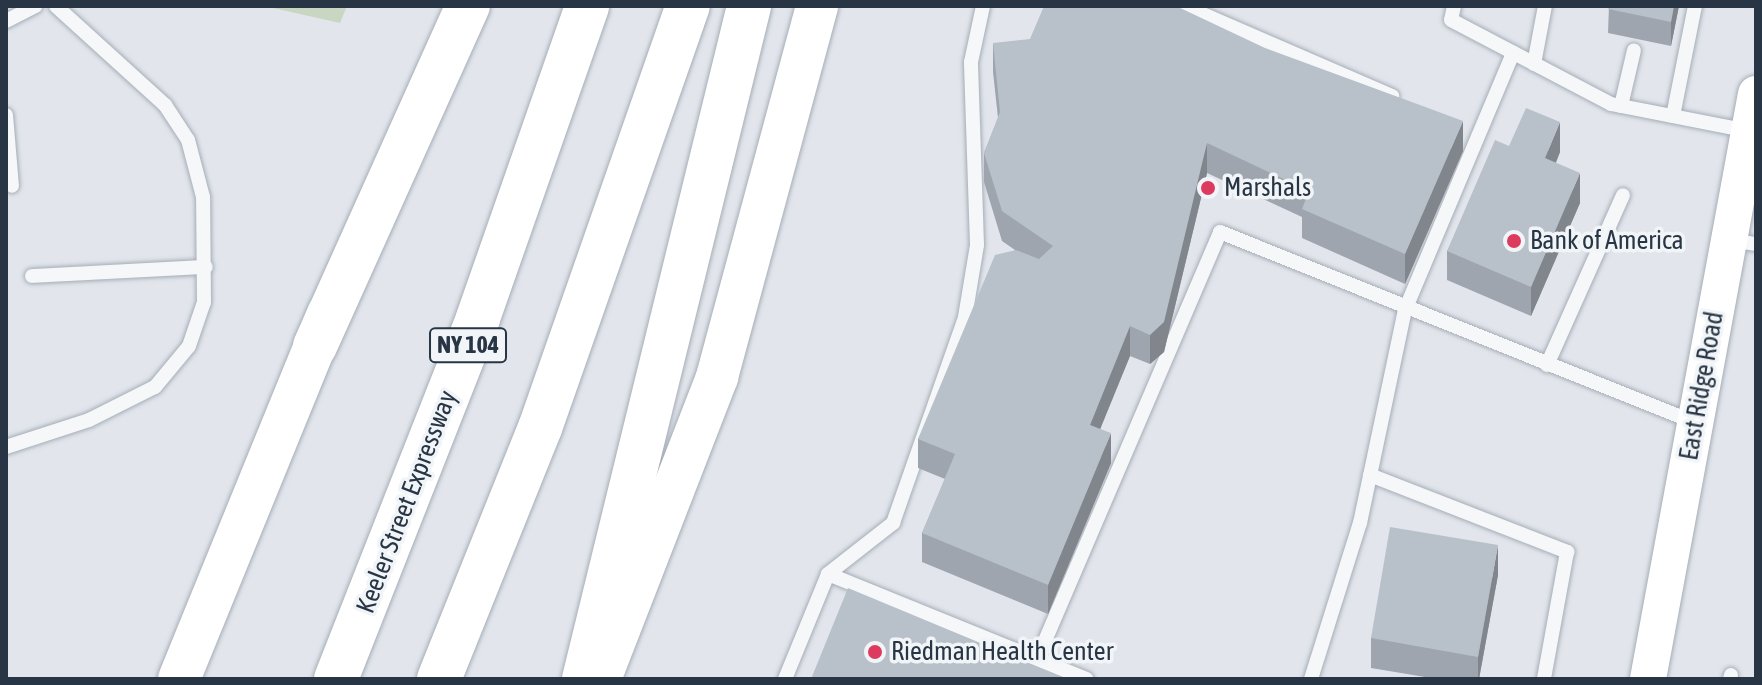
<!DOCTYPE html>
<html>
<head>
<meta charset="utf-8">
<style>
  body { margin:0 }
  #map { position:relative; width:1762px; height:685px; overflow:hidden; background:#e2e6ec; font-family:"Asap Condensed",sans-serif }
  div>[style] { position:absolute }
  .green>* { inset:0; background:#c9d6c2 }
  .roads { filter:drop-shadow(0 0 2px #a6adb7) drop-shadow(0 0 2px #a6adb7) }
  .lane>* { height:14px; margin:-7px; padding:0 7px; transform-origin:7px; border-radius:7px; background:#f5f7f9 }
  .secondary>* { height:36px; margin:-18px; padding:0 18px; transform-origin:18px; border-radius:18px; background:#fff }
  .primary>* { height:42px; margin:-21px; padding:0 21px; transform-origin:21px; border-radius:21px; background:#fff }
  .highway>* { height:44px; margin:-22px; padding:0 22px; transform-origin:22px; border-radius:22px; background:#fff }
  .wall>* { inset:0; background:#9ea5ae }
  .shaded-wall>* { inset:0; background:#81868d }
  .building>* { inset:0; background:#b8c0ca }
  .dots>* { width:22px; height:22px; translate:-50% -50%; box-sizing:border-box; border:4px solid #f2f5f8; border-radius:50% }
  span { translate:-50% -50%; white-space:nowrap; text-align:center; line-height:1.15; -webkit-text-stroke:7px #f2f5f8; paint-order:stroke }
  .shield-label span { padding:2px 6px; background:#f2f5f8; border:2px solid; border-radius:6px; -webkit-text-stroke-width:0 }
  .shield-label { font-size:24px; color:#283545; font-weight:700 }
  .poi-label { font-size:26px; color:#283545 }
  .left { translate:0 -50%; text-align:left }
  .street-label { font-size:26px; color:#283545 }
  .frame { position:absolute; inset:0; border:8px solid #283545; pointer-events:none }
</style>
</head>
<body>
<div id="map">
  <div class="green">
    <div style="clip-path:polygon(264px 6px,347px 6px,340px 23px)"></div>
  </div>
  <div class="roads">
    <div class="lane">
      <div style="left:1184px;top:6px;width:227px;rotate:23.4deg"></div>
      <div style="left:1454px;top:6px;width:14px;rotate:102deg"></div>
      <div style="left:1451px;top:20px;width:181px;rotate:27.7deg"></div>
      <div style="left:1611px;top:104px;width:141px;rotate:11.1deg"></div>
      <div style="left:6px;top:21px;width:33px;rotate:-27deg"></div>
      <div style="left:1534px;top:64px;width:59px;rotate:-79.3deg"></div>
      <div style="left:1621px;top:106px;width:57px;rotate:-76.9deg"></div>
      <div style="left:6px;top:115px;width:71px;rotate:85.2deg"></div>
      <div style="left:1673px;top:116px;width:112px;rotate:-78.7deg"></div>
      <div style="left:1730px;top:240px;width:26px;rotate:9deg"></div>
      <div style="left:32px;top:276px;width:174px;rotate:-3deg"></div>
      <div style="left:1547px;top:365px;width:186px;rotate:-65.9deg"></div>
      <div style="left:6px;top:447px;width:87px;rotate:-18deg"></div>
      <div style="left:89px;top:420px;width:74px;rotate:-26.6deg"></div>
      <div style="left:155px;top:387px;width:53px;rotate:-50.3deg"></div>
      <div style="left:189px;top:346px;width:46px;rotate:-71.2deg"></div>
      <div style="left:204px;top:302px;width:105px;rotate:-90.5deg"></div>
      <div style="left:203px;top:197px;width:59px;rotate:-104.7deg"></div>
      <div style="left:188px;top:140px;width:42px;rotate:-123.3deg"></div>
      <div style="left:165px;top:105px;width:147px;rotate:-137.8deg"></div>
      <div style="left:1370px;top:475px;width:212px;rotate:21.3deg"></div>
      <div style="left:1567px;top:552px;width:129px;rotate:100.3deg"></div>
      <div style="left:828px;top:574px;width:279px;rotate:22.1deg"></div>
      <div style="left:1038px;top:657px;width:462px;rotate:-66.8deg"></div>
      <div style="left:1220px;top:232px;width:513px;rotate:21.86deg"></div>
      <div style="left:785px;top:679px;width:113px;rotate:-67.7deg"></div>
      <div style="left:828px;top:574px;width:83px;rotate:-38.1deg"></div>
      <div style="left:893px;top:523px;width:218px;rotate:-70.7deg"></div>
      <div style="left:965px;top:317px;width:73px;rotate:-80.5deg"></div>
      <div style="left:977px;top:245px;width:183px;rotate:-91.9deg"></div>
      <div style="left:971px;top:62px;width:57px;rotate:-77.9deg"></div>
      <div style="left:1311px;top:679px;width:164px;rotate:-72.6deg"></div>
      <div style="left:1360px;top:523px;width:218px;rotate:-78.1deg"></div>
      <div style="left:1405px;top:310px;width:279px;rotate:-67.2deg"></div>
      <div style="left:1730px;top:679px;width:4px;rotate:-76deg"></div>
    </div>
    <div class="secondary">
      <div style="left:1648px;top:679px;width:595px;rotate:-79.54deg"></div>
    </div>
    <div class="primary">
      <div style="left:179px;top:679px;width:394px;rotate:-67.8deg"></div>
      <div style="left:600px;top:679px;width:324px;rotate:-68.8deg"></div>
      <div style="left:717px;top:377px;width:384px;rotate:-74.9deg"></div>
    </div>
    <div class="highway">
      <div style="left:315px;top:346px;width:373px;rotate:-65.8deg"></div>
      <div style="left:336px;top:679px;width:388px;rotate:-68.5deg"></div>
      <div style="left:478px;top:318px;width:330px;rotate:-70.7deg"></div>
      <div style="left:439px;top:679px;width:271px;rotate:-68.1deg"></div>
      <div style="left:540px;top:428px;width:447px;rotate:-70.7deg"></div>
      <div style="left:584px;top:679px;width:693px;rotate:-76.22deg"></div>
    </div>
  </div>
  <div class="wall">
    <div style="clip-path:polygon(1609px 6px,1679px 6px,1671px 46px,1608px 33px)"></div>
    <div style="clip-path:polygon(993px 43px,1463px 151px,1405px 284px,1302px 238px,1302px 217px,1207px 173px,1164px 352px,1150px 364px,1130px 356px,1100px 429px,1111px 463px,1048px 614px,922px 562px,922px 533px,945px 479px,918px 468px,918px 439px,1015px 250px,1002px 241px,984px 182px,984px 153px,998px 118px,993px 72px)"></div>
    <div style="clip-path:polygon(1509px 146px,1560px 152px,1556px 163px,1580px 203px,1531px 316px,1447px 280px,1447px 251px)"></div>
    <div style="clip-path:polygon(1498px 575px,1479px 679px,1437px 679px,1371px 668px,1371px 638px)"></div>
  </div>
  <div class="shaded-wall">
    <div style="clip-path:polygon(1674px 6px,1679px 6px,1671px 46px,1671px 22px)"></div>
    <div style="clip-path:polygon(1463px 121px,1463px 151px,1405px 284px,1405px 254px)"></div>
    <div style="clip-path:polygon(1560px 122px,1560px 152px,1545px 188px,1545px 158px)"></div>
    <div style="clip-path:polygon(1207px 143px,1207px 173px,1164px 352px,1150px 364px,1150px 335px)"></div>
    <div style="clip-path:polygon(1580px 173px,1580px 203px,1531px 316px,1531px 287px)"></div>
    <div style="clip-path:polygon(1130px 326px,1130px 356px,1090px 454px,1090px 425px)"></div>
    <div style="clip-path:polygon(1111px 433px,1111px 463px,1048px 614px,1048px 585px)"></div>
    <div style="clip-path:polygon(1498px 545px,1498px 575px,1479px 679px,1478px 679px,1478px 657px)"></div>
  </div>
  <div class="building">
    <div style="clip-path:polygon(1044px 6px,1176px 6px,1265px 48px,1463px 121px,1405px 254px,1302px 209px,1309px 191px,1207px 143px,1164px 322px,1150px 335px,1130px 326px,1090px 425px,1111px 433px,1048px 585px,922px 533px,955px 454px,918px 439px,995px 255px,1016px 250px,1039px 259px,1053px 246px,1002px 211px,984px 153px,1000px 112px,993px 43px,1030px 39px)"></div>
    <div style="clip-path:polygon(1609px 6px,1674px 6px,1671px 22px,1608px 9px)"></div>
    <div style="clip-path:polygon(1526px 108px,1560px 122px,1545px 158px,1580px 173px,1531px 287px,1447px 251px,1495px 140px,1509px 146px)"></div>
    <div style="clip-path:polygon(1390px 527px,1498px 545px,1478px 657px,1371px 638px)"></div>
    <div style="clip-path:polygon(848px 588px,1067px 679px,811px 679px)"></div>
  </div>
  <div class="dots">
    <div style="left:1208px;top:188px;background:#dc3b5f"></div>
    <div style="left:1514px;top:241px;background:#dc3b5f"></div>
    <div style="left:875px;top:652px;background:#dc3b5f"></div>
  </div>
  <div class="shield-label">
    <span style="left:468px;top:345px">NY 104</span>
  </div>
  <div class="poi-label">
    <span class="left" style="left:1224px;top:188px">Marshals</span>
    <span class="left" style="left:1530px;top:241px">Bank of America</span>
    <span class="left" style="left:891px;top:652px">Riedman Health Center</span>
  </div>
  <div class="street-label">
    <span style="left:1702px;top:386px;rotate:-80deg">East Ridge Road</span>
    <span style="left:407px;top:502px;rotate:-69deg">Keeler Street Expressway</span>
  </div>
  <div class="frame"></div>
</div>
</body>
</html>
